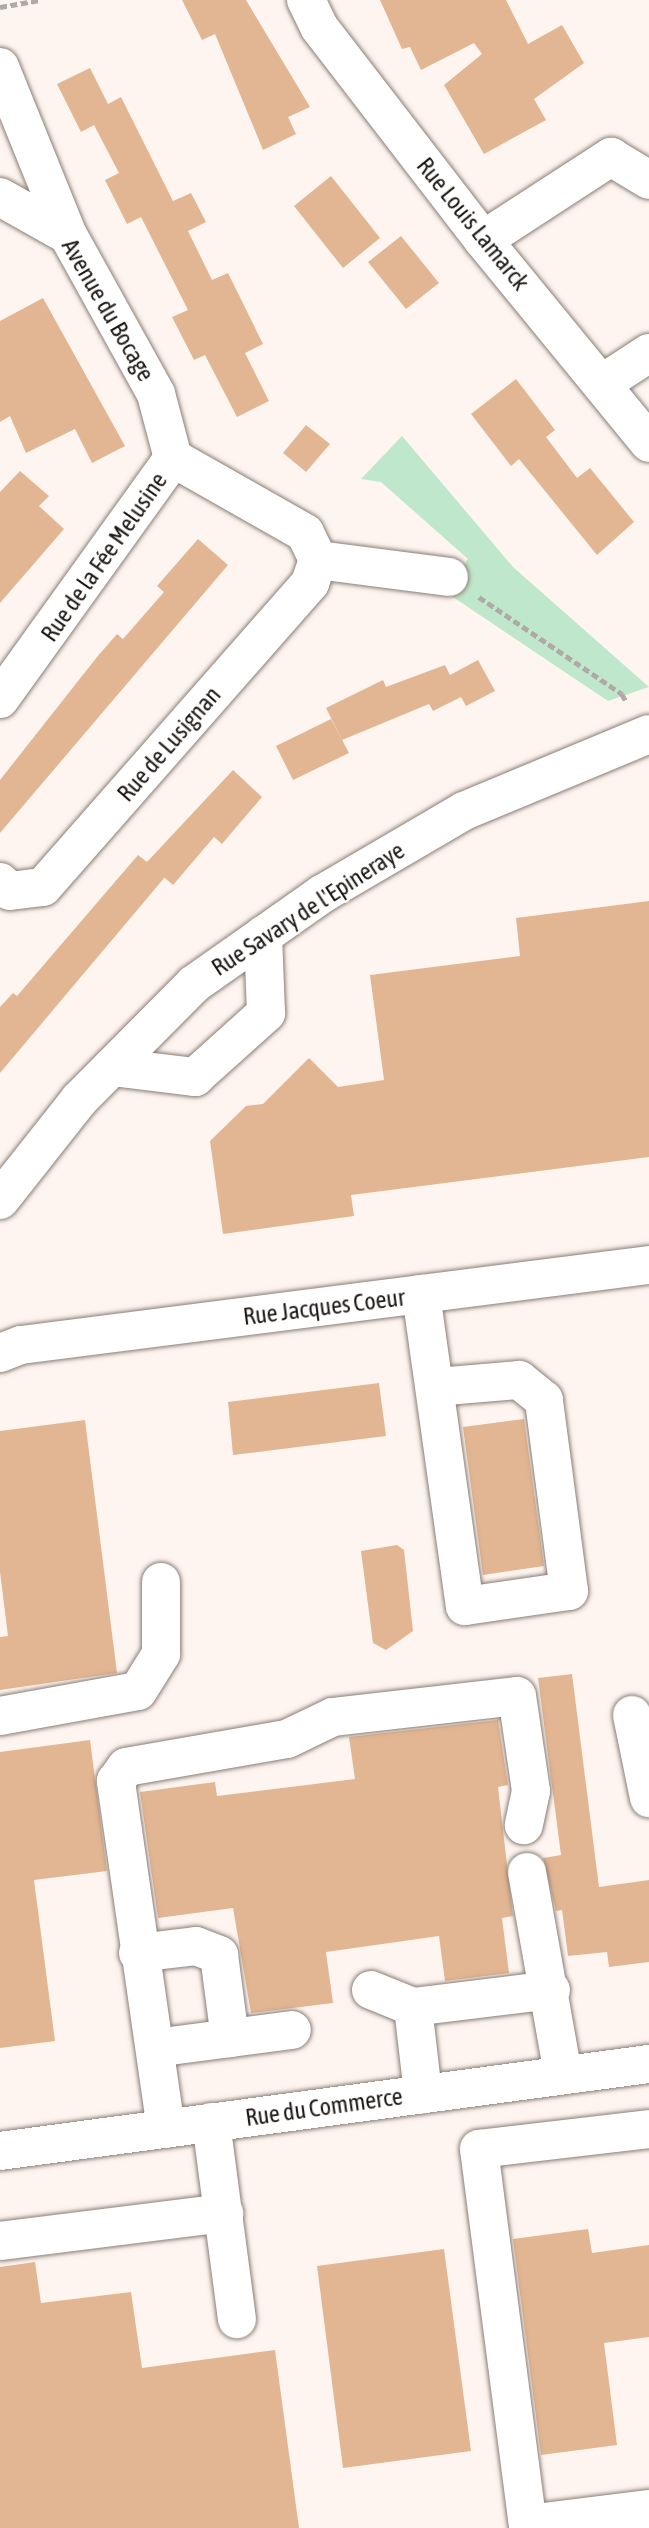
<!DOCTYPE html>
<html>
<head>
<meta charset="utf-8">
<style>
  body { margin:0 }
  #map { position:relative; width:649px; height:2528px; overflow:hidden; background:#fef5f0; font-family:"Asap Condensed",sans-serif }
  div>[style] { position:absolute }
  .green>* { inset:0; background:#bfe7cc }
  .building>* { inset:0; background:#e2b692 }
  .path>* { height:4.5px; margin-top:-2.25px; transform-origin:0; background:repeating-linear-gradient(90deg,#b1a9a5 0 7px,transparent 0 10.5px) }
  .roads { filter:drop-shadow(0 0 2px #8a7d76) drop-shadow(0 0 2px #8a7d76) }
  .minor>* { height:38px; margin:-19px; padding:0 19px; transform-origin:19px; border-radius:19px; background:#fff }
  span { translate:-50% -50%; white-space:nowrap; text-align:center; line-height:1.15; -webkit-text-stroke:5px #fff; paint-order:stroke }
  .street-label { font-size:24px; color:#1b1613 }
</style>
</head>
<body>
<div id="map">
  <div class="green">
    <div style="clip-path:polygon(402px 436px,513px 567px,649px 687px,608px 701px,444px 591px,468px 559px,381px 482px,361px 479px)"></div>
  </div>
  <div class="building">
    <div style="clip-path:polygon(182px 0,246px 0,310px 107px,288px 117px,296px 134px,263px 150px,215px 34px,202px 40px)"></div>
    <div style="clip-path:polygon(380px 0,506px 0,528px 44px,562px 25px,584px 63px,534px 99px,546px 120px,484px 154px,444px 85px,482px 54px,474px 43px,421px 70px,410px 47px,402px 49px)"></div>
    <div style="clip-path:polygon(90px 68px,108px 104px,121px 97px,173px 201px,191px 193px,206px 222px,188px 231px,212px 280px,228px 273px,263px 344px,245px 353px,269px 401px,237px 417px,205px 355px,194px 360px,172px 317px,188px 310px,141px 217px,127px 224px,105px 180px,119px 173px,94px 125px,81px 132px,57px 84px)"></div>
    <div style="clip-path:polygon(331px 176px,380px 238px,343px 268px,294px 206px)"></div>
    <div style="clip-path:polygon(401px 236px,439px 283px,406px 309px,368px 262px)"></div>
    <div style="clip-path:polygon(43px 298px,125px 446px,92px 463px,75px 429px,26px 453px,10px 416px,0 422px,0 321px)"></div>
    <div style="clip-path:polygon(516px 379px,555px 430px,546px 437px,577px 478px,590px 468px,634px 522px,597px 555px,519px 459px,511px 466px,471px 414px)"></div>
    <div style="clip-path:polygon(306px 425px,330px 444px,306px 472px,283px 453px)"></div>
    <div style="clip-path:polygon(20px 471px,49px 496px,39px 506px,64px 529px,0 603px,0 492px)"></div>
    <div style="clip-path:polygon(198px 539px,228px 565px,0 833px,0 780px,97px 657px,117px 634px,123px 639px,164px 592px,157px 586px)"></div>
    <div style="clip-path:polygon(478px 660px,495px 691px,466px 706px,461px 697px,433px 711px,429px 704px,342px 740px,326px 708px,383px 680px,386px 687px,445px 665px,450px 675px)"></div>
    <div style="clip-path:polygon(331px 719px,349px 753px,293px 780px,276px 746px)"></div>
    <div style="clip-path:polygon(233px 770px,262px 797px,222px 844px,214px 837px,173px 885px,148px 863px,165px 877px,0 1073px,0 1007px,13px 993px,17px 996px,138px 855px,147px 862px)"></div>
    <div style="clip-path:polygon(649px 901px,649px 1157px,351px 1195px,354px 1216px,223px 1234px,210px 1141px,246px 1106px,263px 1104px,309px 1058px,338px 1087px,384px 1080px,370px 975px,520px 956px,516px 918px)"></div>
    <div style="clip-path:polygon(379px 1383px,386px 1436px,233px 1455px,228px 1402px)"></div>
    <div style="clip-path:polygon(524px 1419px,544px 1566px,483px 1575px,463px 1427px)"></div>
    <div style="clip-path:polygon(85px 1420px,117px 1673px,0 1690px,0 1637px,8px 1636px,0 1572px,0 1431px)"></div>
    <div style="clip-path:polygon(397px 1545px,404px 1550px,413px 1631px,386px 1650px,373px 1643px,361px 1551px)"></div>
    <div style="clip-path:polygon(572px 1674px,599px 1887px,649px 1880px,649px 1962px,609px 1967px,607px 1952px,568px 1956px,562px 1910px,556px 1911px,543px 1858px,561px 1855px,538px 1678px)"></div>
    <div style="clip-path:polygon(498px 1720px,508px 1785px,498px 1787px,513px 1916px,502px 1918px,509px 1973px,445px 1981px,439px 1936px,326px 1952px,333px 2003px,251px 2013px,233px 1908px,158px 1918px,140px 1792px,215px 1782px,217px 1796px,355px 1779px,349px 1737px)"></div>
    <div style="clip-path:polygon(90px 1740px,107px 1871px,34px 1880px,55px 2041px,0 2048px,0 1752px)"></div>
    <div style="clip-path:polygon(588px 2229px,592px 2253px,649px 2245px,649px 2337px,604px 2343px,617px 2445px,541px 2455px,513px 2239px)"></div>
    <div style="clip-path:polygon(444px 2249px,471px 2451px,343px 2468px,317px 2266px)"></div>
    <div style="clip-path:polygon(35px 2262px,41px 2303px,131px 2292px,142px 2368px,275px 2350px,299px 2528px,0 2528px,0 2267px)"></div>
  </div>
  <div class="path">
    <div style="left:0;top:7px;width:39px;rotate:-10deg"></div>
    <div style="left:479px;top:597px;width:173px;rotate:34.1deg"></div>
    <div style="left:622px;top:694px;width:10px;rotate:61deg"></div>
  </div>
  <div class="roads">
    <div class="minor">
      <div style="left:306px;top:0;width:30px;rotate:64deg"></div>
      <div style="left:319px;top:27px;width:269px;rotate:52.4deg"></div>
      <div style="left:483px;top:240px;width:262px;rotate:50.7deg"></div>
      <div style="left:0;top:67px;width:181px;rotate:68deg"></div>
      <div style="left:0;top:197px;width:78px;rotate:29.2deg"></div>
      <div style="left:68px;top:235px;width:182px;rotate:61deg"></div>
      <div style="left:156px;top:394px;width:66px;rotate:75.1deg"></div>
      <div style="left:483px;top:240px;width:153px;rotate:-33deg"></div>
      <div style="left:611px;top:157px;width:44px;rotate:31.2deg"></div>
      <div style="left:603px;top:383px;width:55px;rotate:-33.1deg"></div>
      <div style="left:318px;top:560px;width:132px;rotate:7.4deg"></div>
      <div style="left:0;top:699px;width:297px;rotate:-54.3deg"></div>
      <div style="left:173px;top:458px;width:152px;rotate:29.6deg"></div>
      <div style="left:305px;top:533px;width:30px;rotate:64deg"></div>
      <div style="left:0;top:882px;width:13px;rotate:42deg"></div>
      <div style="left:10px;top:891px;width:33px;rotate:-7deg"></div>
      <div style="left:43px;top:887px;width:405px;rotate:-48.7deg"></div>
      <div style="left:310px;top:583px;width:24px;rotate:-71deg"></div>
      <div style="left:112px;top:1067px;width:84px;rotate:6.9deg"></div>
      <div style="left:195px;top:1077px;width:96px;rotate:-42deg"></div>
      <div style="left:266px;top:1013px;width:78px;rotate:-92.2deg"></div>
      <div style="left:0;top:1200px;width:127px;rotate:-51.7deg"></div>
      <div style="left:79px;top:1100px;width:163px;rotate:-45.2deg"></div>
      <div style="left:194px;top:984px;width:156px;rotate:-35.1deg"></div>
      <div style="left:322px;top:894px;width:164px;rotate:-30.3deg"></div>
      <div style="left:464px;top:811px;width:200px;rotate:-22.6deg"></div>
      <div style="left:421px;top:1294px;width:315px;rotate:82deg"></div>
      <div style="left:465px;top:1606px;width:105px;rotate:-8.2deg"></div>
      <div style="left:569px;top:1591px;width:193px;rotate:-97.5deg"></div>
      <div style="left:544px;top:1400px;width:32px;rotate:-141deg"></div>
      <div style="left:519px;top:1380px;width:84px;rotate:175.2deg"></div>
      <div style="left:0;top:1353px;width:22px;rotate:-21deg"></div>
      <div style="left:21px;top:1345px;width:633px;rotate:-7.26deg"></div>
      <div style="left:632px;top:1715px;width:85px;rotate:78.4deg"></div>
      <div style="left:0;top:1716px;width:140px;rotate:-10.3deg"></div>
      <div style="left:138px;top:1691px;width:44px;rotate:-58.1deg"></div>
      <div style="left:161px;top:1654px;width:72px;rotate:-90deg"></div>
      <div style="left:527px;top:1872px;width:206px;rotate:79.9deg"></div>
      <div style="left:138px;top:1953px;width:58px;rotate:-6.9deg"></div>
      <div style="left:196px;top:1946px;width:25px;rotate:21deg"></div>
      <div style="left:219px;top:1955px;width:84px;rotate:82.5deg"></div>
      <div style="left:371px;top:1990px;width:45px;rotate:22deg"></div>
      <div style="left:413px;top:2007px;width:88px;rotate:83.4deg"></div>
      <div style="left:413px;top:2007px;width:139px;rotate:-7deg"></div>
      <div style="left:155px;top:2048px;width:138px;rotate:-7.5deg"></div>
      <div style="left:211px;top:2122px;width:199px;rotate:82.5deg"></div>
      <div style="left:166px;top:2129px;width:352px;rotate:-98.2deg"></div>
      <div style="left:116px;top:1781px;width:17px;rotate:-54deg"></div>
      <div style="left:126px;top:1767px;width:163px;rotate:-9.9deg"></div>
      <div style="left:287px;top:1739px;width:51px;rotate:-25.6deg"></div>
      <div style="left:333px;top:1717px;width:185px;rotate:-6.5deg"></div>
      <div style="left:517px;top:1696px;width:96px;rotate:81.6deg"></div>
      <div style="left:531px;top:1791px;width:35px;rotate:102deg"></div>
      <div style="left:649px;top:2129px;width:171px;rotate:173.3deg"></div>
      <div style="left:479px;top:2149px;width:378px;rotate:82.6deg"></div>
      <div style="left:528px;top:2524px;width:122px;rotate:-7.1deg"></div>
      <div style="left:0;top:2151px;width:655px;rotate:-7.64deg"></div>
      <div style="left:0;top:2241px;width:226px;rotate:-7.1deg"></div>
    </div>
  </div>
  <div class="street-label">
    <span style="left:473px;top:224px;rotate:51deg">Rue Louis Lamarck</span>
    <span style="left:108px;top:310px;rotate:60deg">Avenue du Bocage</span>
    <span style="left:104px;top:557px;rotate:-55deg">Rue de la Fée Melusine</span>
    <span style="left:169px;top:744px;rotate:-49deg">Rue de Lusignan</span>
    <span style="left:308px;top:909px;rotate:-33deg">Rue Savary de l'Epineraye</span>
    <span style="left:324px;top:1307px;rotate:-7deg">Rue Jacques Coeur</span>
    <span style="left:324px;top:2107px;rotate:-8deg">Rue du Commerce</span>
  </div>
</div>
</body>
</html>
